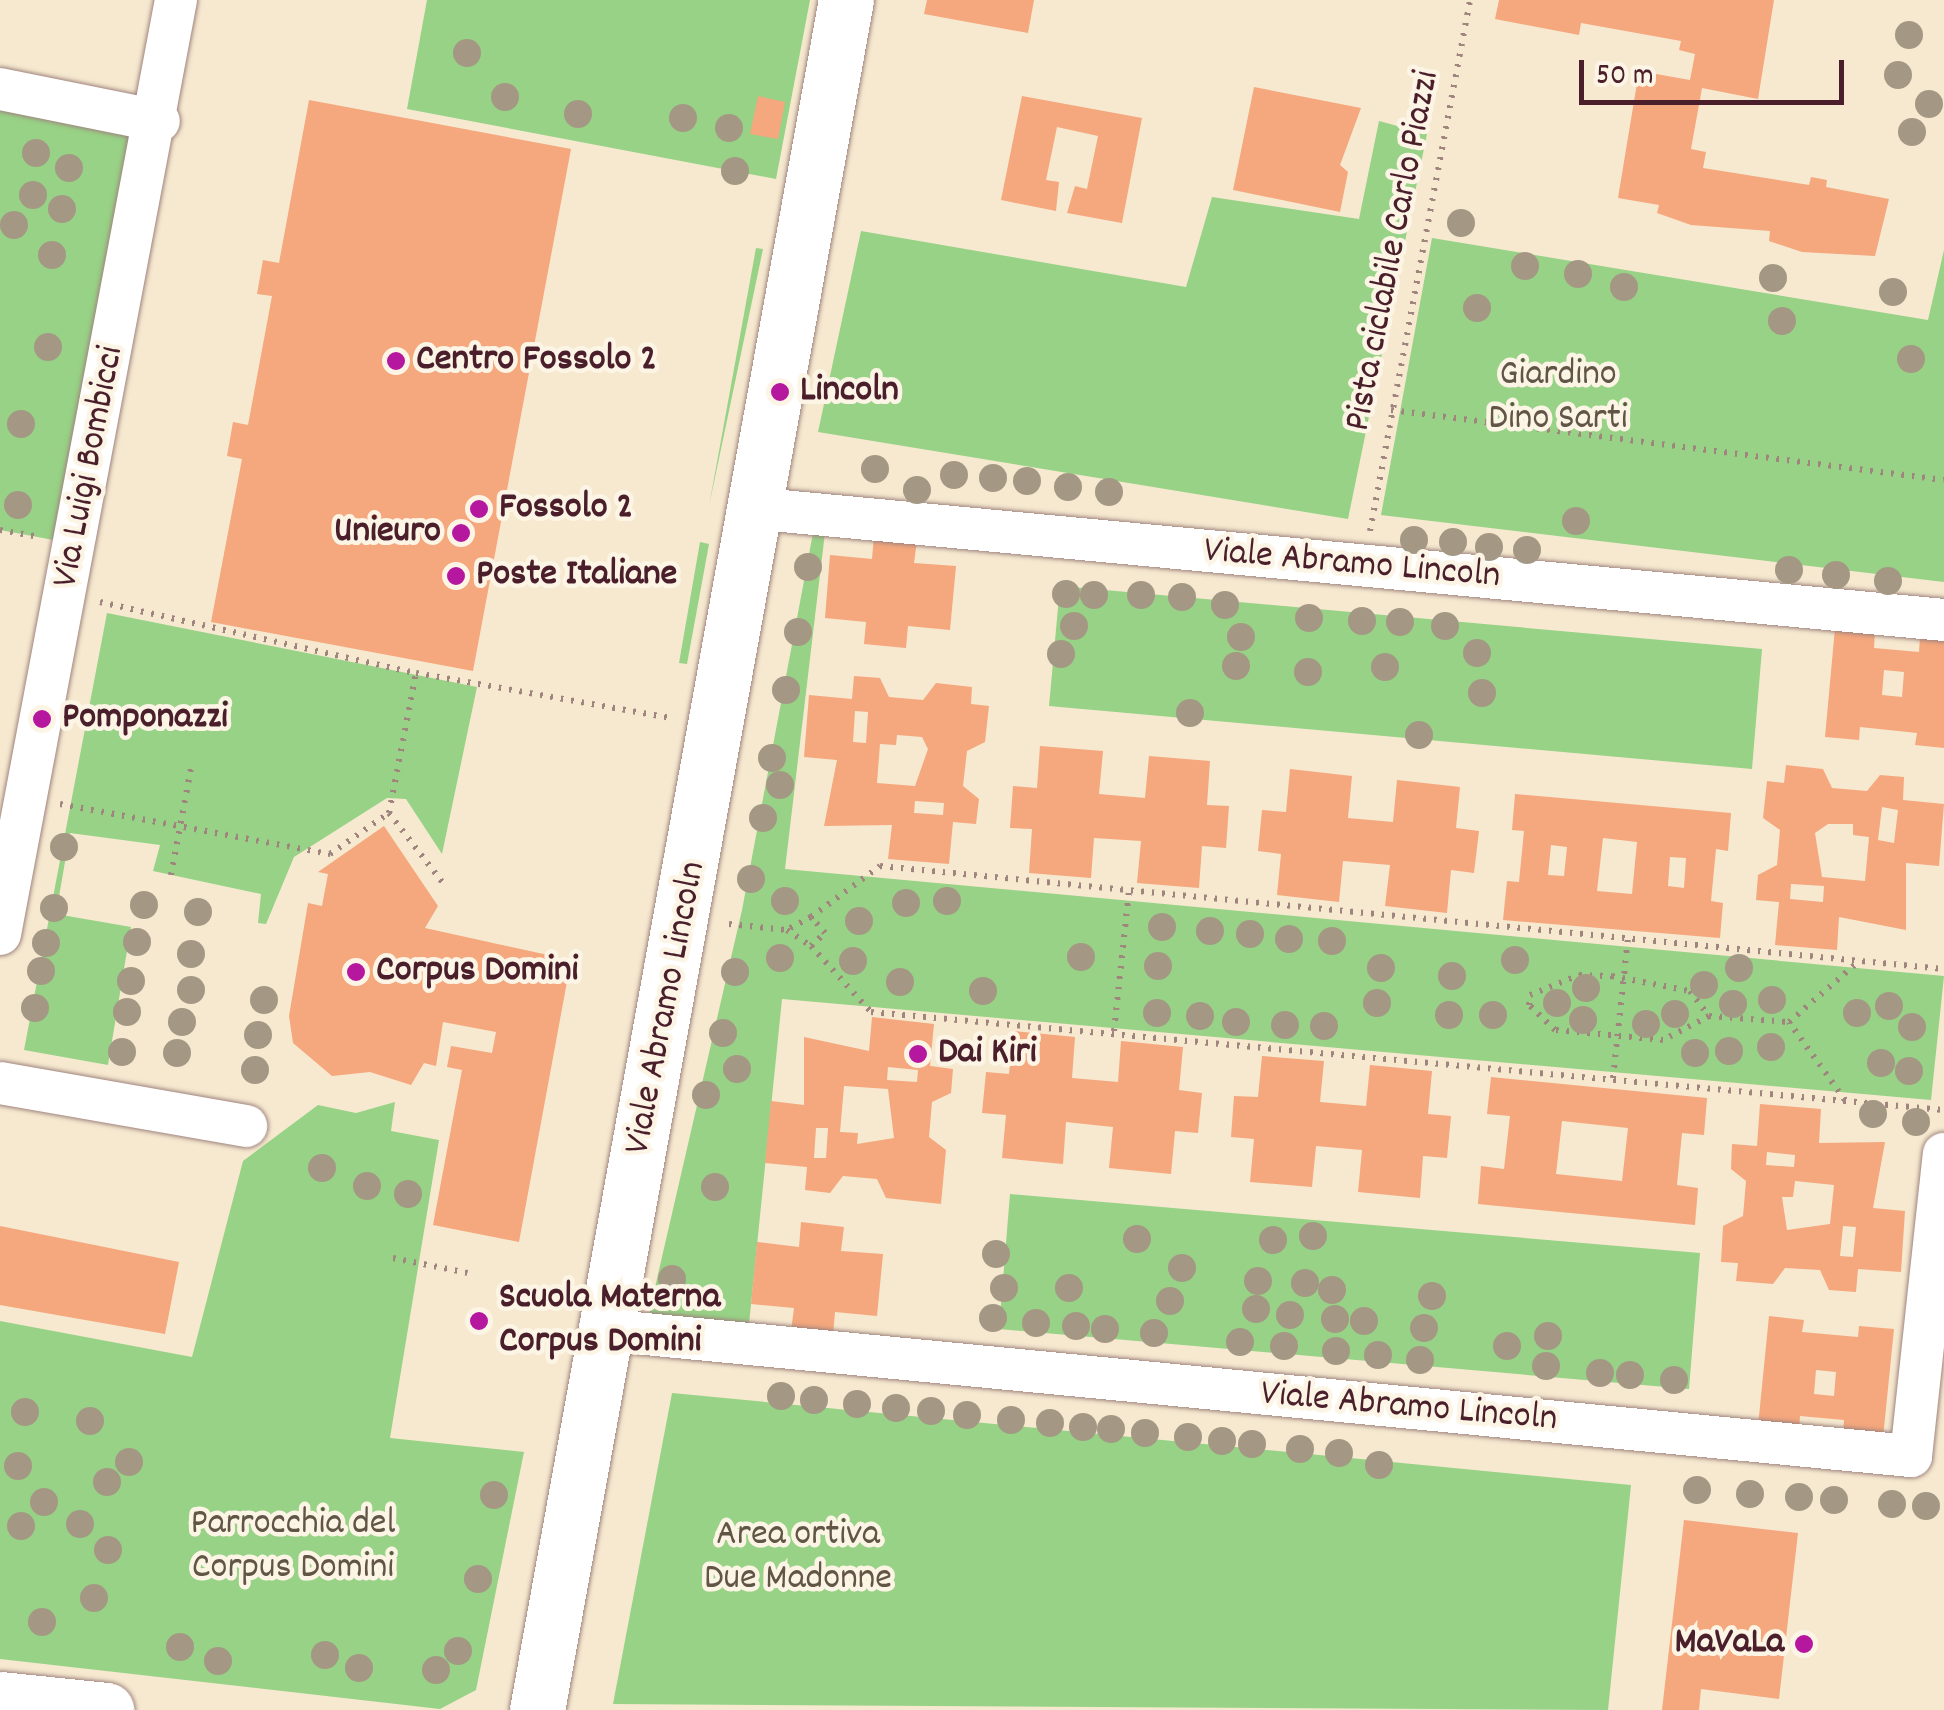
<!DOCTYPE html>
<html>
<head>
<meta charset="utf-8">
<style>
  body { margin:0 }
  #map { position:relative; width:1944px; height:1710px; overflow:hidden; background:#f6e9d0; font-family:Dekko,sans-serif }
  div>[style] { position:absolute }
  .green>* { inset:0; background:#97d286 }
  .building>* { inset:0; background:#f5a77d }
  .path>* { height:6px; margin-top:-3px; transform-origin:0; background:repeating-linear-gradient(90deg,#a0847e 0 2.5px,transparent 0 10.5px) }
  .roads { filter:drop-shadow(0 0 2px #a0847e) drop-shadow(0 0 2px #a0847e) }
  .street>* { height:42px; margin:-21px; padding:0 21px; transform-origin:21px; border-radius:21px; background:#fff }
  .secondary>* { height:55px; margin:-27.5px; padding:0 27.5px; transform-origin:27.5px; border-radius:27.5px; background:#fff }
  .trees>* { width:28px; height:28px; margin:-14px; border-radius:50%; background:#a49884 }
  .dots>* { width:28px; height:28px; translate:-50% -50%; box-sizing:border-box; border:5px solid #fcf5e5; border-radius:50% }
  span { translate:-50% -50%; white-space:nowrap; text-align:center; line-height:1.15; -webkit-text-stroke:9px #fcf5e5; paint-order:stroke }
  .street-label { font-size:38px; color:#4a1f2b }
  .poi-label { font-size:38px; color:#4a1f2b; font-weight:700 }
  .left { translate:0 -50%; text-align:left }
  .right { translate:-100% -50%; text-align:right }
  .park-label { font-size:38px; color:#615546 }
  .scale { position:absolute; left:1579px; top:60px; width:265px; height:45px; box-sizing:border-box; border:5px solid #4a1f2b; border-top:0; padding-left:12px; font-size:30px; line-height:35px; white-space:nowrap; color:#4a1f2b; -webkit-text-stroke:8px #fcf5e5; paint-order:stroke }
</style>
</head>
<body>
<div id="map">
  <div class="green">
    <div style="clip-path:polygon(427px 0,810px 0,776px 179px,407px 109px)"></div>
    <div style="clip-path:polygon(0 89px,159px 121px,75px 544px,0 530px)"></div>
    <div style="clip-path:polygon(1379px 121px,1427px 134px,1348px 519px,818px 432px,861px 231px,1186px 287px,1212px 197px,1359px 219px)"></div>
    <div style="clip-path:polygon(1432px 238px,1928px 320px,1944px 250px,1944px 582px,1381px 515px)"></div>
    <div style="clip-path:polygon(756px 248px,763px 249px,709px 506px)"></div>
    <div style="clip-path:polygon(826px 524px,785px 869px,1944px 976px,1931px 1100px,782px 999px,747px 1344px,644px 1335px,742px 910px,813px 533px)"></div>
    <div style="clip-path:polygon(700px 542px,709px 544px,687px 664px,679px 663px)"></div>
    <div style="clip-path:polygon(1060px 586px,1762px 649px,1752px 769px,1049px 706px)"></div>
    <div style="clip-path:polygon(107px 613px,477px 687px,442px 854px,406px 799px,387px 798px,294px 857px,266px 924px,258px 923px,261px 894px,153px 871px,160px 845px,70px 833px,56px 914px,131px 927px,108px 1065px,24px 1050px)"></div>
    <div style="clip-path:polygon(395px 1102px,391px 1131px,439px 1140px,390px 1438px,524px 1452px,476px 1690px,440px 1709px,0 1659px,0 1321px,192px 1357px,243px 1161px,318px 1105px,356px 1113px)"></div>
    <div style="clip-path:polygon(1010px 1194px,1700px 1253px,1689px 1389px,999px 1329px)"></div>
    <div style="clip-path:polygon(672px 1393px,1631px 1485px,1608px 1710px,613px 1704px)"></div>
  </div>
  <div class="building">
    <div style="clip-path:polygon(927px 0,1034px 0,1028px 33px,924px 14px)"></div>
    <div style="clip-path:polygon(1499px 0,1774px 0,1758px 99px,1702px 88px,1691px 149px,1706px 152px,1703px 168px,1809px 185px,1811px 177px,1827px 180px,1826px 187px,1889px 199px,1875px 256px,1802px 252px,1769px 241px,1770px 231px,1691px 225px,1657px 213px,1659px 205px,1618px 198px,1639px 71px,1690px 80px,1695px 54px,1679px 50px,1681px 41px,1581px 23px,1579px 35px,1495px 19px)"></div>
    <div style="clip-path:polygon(1254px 87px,1361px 108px,1340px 165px,1348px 172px,1340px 212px,1233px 190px)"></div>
    <div style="clip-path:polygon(758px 96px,785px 102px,778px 139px,750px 134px)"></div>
    <div style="clip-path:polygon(1022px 96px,1142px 118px,1122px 223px,1067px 213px,1075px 186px,1087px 189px,1098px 136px,1057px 127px,1046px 180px,1059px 182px,1056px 211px,1001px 200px)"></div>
    <div style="clip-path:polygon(309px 100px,571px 149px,473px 671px,211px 622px,242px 459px,227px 456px,233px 422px,248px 425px,272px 296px,257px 294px,263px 260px,279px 263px)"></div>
    <div style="clip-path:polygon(874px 536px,917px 540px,914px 563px,956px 566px,950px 630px,908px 626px,906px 648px,864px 644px,866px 622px,825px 618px,830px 555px,872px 559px)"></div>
    <div style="clip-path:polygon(evenodd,1835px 628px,1875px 632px,1874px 648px,1919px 652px,1920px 636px,1944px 639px,1944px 748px,1915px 745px,1917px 733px,1860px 727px,1859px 740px,1825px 737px,1835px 628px,1884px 670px,1904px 672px,1902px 697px,1882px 695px,1884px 670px)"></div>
    <div style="clip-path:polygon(evenodd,854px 676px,880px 678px,889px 697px,923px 700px,936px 683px,972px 687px,971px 704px,989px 706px,985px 742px,967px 751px,963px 786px,979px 799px,976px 824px,953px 822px,949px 864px,888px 859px,892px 825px,824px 826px,837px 760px,804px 757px,809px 695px,852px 699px,854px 676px,855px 711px,868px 712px,866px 743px,853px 742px,855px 711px,854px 676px,897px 735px,922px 737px,928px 749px,915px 786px,877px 783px,880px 744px,896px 745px,897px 735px,854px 676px,915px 801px,944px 803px,943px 815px,914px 813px,915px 801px)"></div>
    <div style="clip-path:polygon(1040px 746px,1103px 751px,1099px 794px,1145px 798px,1149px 756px,1210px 761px,1207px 805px,1229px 806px,1226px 848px,1202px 846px,1199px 888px,1137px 883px,1141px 841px,1094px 838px,1091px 878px,1029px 873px,1032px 829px,1010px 828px,1013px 786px,1037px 788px)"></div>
    <div style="clip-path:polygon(evenodd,1786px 765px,1823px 769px,1832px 788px,1867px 791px,1880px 775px,1904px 777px,1903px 800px,1944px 804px,1939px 866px,1906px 863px,1906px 930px,1839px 917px,1837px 950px,1775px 945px,1779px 902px,1756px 900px,1758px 875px,1777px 865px,1780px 830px,1763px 818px,1767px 781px,1784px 783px,1786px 765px,1882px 807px,1898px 810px,1894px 843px,1878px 840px,1882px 807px,1786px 765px,1828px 824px,1853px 824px,1853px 835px,1869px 837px,1865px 881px,1822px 877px,1815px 833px,1828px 824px,1786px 765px,1791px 884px,1824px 886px,1823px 902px,1790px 899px,1791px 884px)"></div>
    <div style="clip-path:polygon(1290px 769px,1352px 776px,1348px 818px,1393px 822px,1397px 780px,1460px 787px,1456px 828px,1479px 831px,1474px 873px,1451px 870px,1447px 913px,1385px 906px,1390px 865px,1343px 861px,1339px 902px,1277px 895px,1281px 854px,1258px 851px,1262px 810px,1286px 812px)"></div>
    <div style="clip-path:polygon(evenodd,1515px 794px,1731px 813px,1728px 851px,1716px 849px,1711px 901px,1723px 903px,1720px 938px,1503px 920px,1507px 881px,1519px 882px,1524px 831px,1512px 830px,1515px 794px,1603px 838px,1637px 842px,1632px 894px,1597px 891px,1603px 838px,1515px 794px,1551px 845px,1567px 847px,1564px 876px,1548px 875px,1551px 845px,1515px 794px,1670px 857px,1686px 858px,1684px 888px,1668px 886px,1670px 857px)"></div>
    <div style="clip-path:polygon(384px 826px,438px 906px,425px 928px,571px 960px,519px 1242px,433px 1225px,462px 1070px,447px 1067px,451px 1046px,492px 1053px,496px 1032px,443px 1022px,436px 1066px,424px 1063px,411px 1085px,370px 1072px,332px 1076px,293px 1043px,289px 1016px,308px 903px,322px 906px,328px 874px,318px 872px)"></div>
    <div style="clip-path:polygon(evenodd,872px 1017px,934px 1024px,930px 1066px,953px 1069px,951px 1093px,932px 1102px,929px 1137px,946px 1150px,941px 1204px,886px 1198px,877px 1179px,843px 1176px,830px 1193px,805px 1190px,807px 1167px,765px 1163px,771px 1101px,804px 1105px,804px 1037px,869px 1051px,872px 1017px,888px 1067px,918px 1070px,917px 1082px,887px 1080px,888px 1067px,872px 1017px,844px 1086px,888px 1089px,894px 1138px,857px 1144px,858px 1133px,840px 1132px,844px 1086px,872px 1017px,816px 1128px,828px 1128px,826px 1158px,814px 1158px,816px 1128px)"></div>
    <div style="clip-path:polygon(1013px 1031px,1075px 1037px,1072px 1078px,1118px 1082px,1121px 1041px,1183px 1047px,1179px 1090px,1202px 1093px,1198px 1133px,1175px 1131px,1171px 1174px,1109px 1168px,1113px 1127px,1066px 1122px,1063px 1164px,1002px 1158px,1006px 1115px,982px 1113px,986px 1072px,1009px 1074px)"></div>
    <div style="clip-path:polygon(1262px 1056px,1324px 1061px,1320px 1102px,1366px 1106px,1370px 1065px,1432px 1071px,1428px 1114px,1451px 1116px,1447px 1158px,1423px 1156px,1420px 1198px,1358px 1192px,1362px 1150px,1316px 1146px,1312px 1187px,1250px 1182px,1254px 1139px,1231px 1137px,1234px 1096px,1258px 1097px)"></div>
    <div style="clip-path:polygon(evenodd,1491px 1077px,1707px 1098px,1704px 1135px,1682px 1133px,1677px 1185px,1698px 1188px,1695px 1225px,1478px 1204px,1481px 1166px,1504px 1169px,1510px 1116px,1487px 1114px,1491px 1077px,1562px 1121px,1628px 1128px,1622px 1181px,1556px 1174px,1562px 1121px)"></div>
    <div style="clip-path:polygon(evenodd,1760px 1104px,1821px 1109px,1819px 1143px,1885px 1142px,1873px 1208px,1905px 1211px,1901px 1272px,1858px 1269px,1856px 1292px,1829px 1290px,1820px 1270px,1785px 1268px,1773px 1284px,1736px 1281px,1738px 1263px,1721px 1262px,1723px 1226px,1743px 1216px,1746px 1181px,1731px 1169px,1732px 1144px,1757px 1146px,1760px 1104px,1767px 1152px,1795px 1155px,1794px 1167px,1766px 1165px,1767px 1152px,1760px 1104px,1795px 1181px,1834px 1185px,1830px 1224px,1787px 1230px,1782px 1197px,1793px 1197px,1795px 1181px,1760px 1104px,1843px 1226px,1856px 1227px,1853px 1257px,1840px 1256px,1843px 1226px)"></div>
    <div style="clip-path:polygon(801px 1222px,844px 1227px,841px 1251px,883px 1254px,877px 1316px,835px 1312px,833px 1335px,791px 1331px,794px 1308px,751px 1304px,757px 1242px,799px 1247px)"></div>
    <div style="clip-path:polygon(0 1226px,179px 1262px,165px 1334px,0 1305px)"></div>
    <div style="clip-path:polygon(evenodd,1769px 1316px,1804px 1320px,1802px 1332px,1858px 1337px,1859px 1326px,1894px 1329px,1883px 1438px,1843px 1434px,1844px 1420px,1800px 1416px,1799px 1430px,1758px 1426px,1769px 1316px,1816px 1370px,1836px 1372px,1834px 1396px,1814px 1394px,1816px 1370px)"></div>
    <div style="clip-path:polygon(1684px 1520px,1798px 1533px,1779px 1699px,1701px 1689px,1699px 1710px,1662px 1710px)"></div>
  </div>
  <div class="path">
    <div style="left:1391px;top:410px;width:557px;rotate:7.21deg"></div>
    <div style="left:0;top:530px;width:39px;rotate:10deg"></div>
    <div style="left:1370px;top:531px;width:540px;rotate:-79.33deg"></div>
    <div style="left:100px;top:602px;width:324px;rotate:12.7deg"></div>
    <div style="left:416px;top:673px;width:259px;rotate:10deg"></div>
    <div style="left:60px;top:804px;width:275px;rotate:10.5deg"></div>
    <div style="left:330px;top:854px;width:72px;rotate:-34.8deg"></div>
    <div style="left:389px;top:813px;width:143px;rotate:-79.1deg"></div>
    <div style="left:389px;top:813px;width:88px;rotate:52.4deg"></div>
    <div style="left:171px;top:875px;width:109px;rotate:-79.4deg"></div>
    <div style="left:811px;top:917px;width:86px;rotate:-36.5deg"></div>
    <div style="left:880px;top:866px;width:1069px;rotate:5.53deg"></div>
    <div style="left:729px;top:924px;width:58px;rotate:5.9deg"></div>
    <div style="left:787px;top:930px;width:29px;rotate:34deg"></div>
    <div style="left:811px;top:946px;width:19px;rotate:-43deg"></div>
    <div style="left:825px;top:933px;width:21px;rotate:-131deg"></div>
    <div style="left:811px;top:917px;width:27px;rotate:152deg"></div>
    <div style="left:811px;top:946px;width:89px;rotate:47.7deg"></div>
    <div style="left:871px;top:1012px;width:1077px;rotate:5.22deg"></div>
    <div style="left:1709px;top:1016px;width:52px;rotate:152.4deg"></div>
    <div style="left:1663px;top:1040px;width:108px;rotate:-174.7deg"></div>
    <div style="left:1555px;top:1030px;width:36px;rotate:-136deg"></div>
    <div style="left:1529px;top:1005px;width:10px;rotate:-84deg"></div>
    <div style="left:1530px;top:995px;width:53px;rotate:-22.2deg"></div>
    <div style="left:1579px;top:975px;width:33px;rotate:2deg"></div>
    <div style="left:1612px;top:976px;width:79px;rotate:10.9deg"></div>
    <div style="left:1690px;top:991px;width:31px;rotate:53deg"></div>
    <div style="left:1709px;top:1016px;width:80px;rotate:4.3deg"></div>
    <div style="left:1114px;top:1031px;width:141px;rotate:-83.9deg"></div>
    <div style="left:1613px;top:1078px;width:141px;rotate:-83.9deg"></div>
    <div style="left:1845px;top:1100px;width:96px;rotate:-125.7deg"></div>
    <div style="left:1789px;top:1022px;width:91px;rotate:-41deg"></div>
    <div style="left:393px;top:1258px;width:76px;rotate:11.3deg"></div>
  </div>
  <div class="roads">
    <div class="street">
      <div style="left:0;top:89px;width:162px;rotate:11.4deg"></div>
      <div style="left:761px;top:509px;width:1188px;rotate:5.36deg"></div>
      <div style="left:0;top:934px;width:950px;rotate:-79.33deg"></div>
      <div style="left:0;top:1083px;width:250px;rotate:9.9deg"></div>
      <div style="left:604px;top:1330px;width:1313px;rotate:5.51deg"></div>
      <div style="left:1911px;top:1456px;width:304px;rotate:-83.8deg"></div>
    </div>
    <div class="secondary">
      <div style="left:0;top:1699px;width:107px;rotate:5.9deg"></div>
      <div style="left:537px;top:1710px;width:1738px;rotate:-79.76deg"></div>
    </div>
  </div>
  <div class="trees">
    <div style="left:1909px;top:35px"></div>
    <div style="left:467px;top:53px"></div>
    <div style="left:1898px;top:75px"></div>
    <div style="left:505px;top:97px"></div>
    <div style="left:1929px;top:104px"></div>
    <div style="left:578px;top:114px"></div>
    <div style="left:683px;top:118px"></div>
    <div style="left:729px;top:128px"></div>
    <div style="left:1912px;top:132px"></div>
    <div style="left:36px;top:153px"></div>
    <div style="left:69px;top:168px"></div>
    <div style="left:735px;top:171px"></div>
    <div style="left:33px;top:195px"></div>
    <div style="left:62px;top:209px"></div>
    <div style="left:1461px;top:223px"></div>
    <div style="left:14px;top:225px"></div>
    <div style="left:52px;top:255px"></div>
    <div style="left:1525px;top:266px"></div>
    <div style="left:1578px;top:274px"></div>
    <div style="left:1773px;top:278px"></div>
    <div style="left:1624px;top:287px"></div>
    <div style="left:1893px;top:292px"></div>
    <div style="left:1477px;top:308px"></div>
    <div style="left:1782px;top:321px"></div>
    <div style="left:48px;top:347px"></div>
    <div style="left:1911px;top:359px"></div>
    <div style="left:21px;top:424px"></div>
    <div style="left:875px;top:469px"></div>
    <div style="left:954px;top:475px"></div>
    <div style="left:993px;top:478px"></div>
    <div style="left:1027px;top:481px"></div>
    <div style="left:1068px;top:487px"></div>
    <div style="left:917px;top:490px"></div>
    <div style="left:1109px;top:492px"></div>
    <div style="left:18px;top:505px"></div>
    <div style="left:1576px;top:521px"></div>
    <div style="left:1414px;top:540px"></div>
    <div style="left:1453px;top:542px"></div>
    <div style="left:1489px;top:547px"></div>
    <div style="left:1527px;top:550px"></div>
    <div style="left:808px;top:567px"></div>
    <div style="left:1789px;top:570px"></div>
    <div style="left:1836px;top:575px"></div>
    <div style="left:1888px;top:581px"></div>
    <div style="left:1066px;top:594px"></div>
    <div style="left:1094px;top:595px"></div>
    <div style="left:1141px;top:595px"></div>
    <div style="left:1182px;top:597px"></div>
    <div style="left:1225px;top:605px"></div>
    <div style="left:1309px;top:618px"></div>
    <div style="left:1362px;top:621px"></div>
    <div style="left:1400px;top:622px"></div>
    <div style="left:1074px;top:626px"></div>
    <div style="left:1445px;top:626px"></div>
    <div style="left:798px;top:632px"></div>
    <div style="left:1241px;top:637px"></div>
    <div style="left:1477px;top:653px"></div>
    <div style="left:1061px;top:654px"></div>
    <div style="left:1236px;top:666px"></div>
    <div style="left:1385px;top:667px"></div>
    <div style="left:1308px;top:672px"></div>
    <div style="left:786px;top:690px"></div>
    <div style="left:1482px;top:693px"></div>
    <div style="left:1190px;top:713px"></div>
    <div style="left:1419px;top:735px"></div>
    <div style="left:772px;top:758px"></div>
    <div style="left:780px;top:785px"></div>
    <div style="left:763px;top:818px"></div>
    <div style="left:64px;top:847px"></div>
    <div style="left:751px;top:879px"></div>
    <div style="left:785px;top:901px"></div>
    <div style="left:947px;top:901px"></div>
    <div style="left:906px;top:903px"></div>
    <div style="left:144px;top:905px"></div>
    <div style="left:54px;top:908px"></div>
    <div style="left:198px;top:912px"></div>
    <div style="left:859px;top:921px"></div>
    <div style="left:1162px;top:927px"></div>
    <div style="left:1210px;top:931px"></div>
    <div style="left:1250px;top:934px"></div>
    <div style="left:1289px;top:939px"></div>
    <div style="left:1332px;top:941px"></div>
    <div style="left:137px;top:942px"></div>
    <div style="left:46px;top:943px"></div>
    <div style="left:191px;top:954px"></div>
    <div style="left:1081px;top:957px"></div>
    <div style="left:780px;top:958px"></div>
    <div style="left:1515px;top:960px"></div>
    <div style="left:853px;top:961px"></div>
    <div style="left:1158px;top:966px"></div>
    <div style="left:1381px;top:968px"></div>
    <div style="left:1739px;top:968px"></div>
    <div style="left:41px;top:971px"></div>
    <div style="left:735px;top:972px"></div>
    <div style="left:1452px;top:976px"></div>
    <div style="left:131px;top:981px"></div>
    <div style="left:900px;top:982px"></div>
    <div style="left:1704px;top:985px"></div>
    <div style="left:1586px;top:988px"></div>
    <div style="left:191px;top:990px"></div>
    <div style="left:983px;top:991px"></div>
    <div style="left:264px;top:1000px"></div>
    <div style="left:1772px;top:1000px"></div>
    <div style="left:1377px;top:1003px"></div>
    <div style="left:1557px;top:1003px"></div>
    <div style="left:1733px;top:1004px"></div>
    <div style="left:1889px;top:1006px"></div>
    <div style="left:35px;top:1008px"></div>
    <div style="left:127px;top:1012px"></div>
    <div style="left:1157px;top:1013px"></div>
    <div style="left:1857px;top:1013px"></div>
    <div style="left:1675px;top:1014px"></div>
    <div style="left:1449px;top:1015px"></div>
    <div style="left:1493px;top:1015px"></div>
    <div style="left:1200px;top:1016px"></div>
    <div style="left:1583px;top:1020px"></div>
    <div style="left:182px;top:1022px"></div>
    <div style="left:1236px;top:1022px"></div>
    <div style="left:1646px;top:1024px"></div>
    <div style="left:1285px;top:1025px"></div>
    <div style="left:1324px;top:1026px"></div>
    <div style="left:1912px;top:1027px"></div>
    <div style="left:723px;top:1033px"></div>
    <div style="left:258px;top:1035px"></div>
    <div style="left:1771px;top:1047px"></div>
    <div style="left:1729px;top:1051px"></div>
    <div style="left:122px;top:1052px"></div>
    <div style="left:177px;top:1053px"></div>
    <div style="left:1695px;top:1053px"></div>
    <div style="left:1881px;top:1063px"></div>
    <div style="left:737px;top:1069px"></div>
    <div style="left:255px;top:1070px"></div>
    <div style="left:1909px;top:1071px"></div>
    <div style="left:706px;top:1095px"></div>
    <div style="left:1873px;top:1114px"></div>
    <div style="left:1916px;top:1122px"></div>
    <div style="left:322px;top:1168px"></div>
    <div style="left:367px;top:1186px"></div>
    <div style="left:715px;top:1187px"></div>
    <div style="left:408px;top:1194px"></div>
    <div style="left:1313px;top:1236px"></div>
    <div style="left:1137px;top:1239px"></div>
    <div style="left:1273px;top:1240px"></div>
    <div style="left:996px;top:1254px"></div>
    <div style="left:1182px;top:1268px"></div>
    <div style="left:672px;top:1279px"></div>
    <div style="left:1258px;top:1281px"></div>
    <div style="left:1305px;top:1283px"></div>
    <div style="left:1004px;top:1288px"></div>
    <div style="left:1069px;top:1288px"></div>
    <div style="left:1332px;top:1290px"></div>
    <div style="left:1432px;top:1296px"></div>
    <div style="left:1170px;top:1301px"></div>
    <div style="left:1256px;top:1309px"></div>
    <div style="left:1290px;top:1315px"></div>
    <div style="left:993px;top:1318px"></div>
    <div style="left:1335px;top:1319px"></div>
    <div style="left:1364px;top:1321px"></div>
    <div style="left:1036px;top:1323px"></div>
    <div style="left:1076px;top:1326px"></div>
    <div style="left:1424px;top:1328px"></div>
    <div style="left:1105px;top:1329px"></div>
    <div style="left:1154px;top:1333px"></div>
    <div style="left:1548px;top:1336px"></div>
    <div style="left:1240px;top:1342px"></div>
    <div style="left:1284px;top:1346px"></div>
    <div style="left:1507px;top:1346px"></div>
    <div style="left:1336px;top:1351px"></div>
    <div style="left:1378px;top:1355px"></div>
    <div style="left:1420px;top:1360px"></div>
    <div style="left:1546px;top:1366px"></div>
    <div style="left:1600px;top:1373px"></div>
    <div style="left:1630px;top:1375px"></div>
    <div style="left:1674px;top:1380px"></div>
    <div style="left:781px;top:1396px"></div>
    <div style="left:814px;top:1400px"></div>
    <div style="left:857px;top:1404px"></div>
    <div style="left:896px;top:1408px"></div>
    <div style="left:931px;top:1411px"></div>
    <div style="left:25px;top:1412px"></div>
    <div style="left:967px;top:1415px"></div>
    <div style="left:1011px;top:1420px"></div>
    <div style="left:90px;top:1421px"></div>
    <div style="left:1050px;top:1423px"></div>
    <div style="left:1083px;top:1427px"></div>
    <div style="left:1111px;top:1429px"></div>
    <div style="left:1145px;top:1433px"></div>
    <div style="left:1188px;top:1437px"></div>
    <div style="left:1222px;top:1441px"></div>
    <div style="left:1252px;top:1444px"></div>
    <div style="left:1300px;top:1449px"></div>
    <div style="left:1339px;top:1453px"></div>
    <div style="left:129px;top:1462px"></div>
    <div style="left:1379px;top:1465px"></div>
    <div style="left:18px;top:1466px"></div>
    <div style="left:107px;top:1482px"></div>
    <div style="left:1697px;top:1490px"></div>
    <div style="left:1750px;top:1494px"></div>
    <div style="left:494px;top:1495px"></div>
    <div style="left:1799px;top:1497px"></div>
    <div style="left:1834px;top:1500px"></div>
    <div style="left:44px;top:1502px"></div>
    <div style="left:1892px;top:1504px"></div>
    <div style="left:1926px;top:1506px"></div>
    <div style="left:80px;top:1524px"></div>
    <div style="left:21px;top:1526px"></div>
    <div style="left:108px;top:1550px"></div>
    <div style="left:478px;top:1579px"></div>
    <div style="left:94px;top:1598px"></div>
    <div style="left:42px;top:1622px"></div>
    <div style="left:180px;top:1647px"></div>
    <div style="left:458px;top:1651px"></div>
    <div style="left:325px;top:1655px"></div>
    <div style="left:218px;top:1661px"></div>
    <div style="left:359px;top:1668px"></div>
    <div style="left:436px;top:1670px"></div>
  </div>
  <div class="dots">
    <div style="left:396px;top:361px;background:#b5179e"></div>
    <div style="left:780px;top:392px;background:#b5179e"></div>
    <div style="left:479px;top:509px;background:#b5179e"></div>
    <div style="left:461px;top:533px;background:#b5179e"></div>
    <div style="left:456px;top:576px;background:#b5179e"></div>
    <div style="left:42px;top:719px;background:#b5179e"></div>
    <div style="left:356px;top:972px;background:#b5179e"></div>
    <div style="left:918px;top:1054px;background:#b5179e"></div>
    <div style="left:479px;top:1321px;background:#b5179e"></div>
    <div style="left:1804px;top:1644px;background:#b5179e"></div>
  </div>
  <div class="street-label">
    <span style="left:1394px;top:251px;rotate:-79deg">Pista ciclabile Carlo Piazzi</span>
    <span style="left:90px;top:467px;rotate:-79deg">Via Luigi Bombicci</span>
    <span style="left:1352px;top:565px;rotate:5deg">Viale Abramo Lincoln</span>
    <span style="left:667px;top:1008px;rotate:-79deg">Viale Abramo Lincoln</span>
    <span style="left:1409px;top:1408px;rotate:5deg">Viale Abramo Lincoln</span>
  </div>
  <div class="poi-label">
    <span class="left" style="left:416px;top:361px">Centro Fossolo 2</span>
    <span class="left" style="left:800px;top:392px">Lincoln</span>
    <span class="left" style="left:499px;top:509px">Fossolo 2</span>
    <span class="right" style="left:441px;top:533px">Unieuro</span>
    <span class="left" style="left:476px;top:576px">Poste Italiane</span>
    <span class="left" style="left:62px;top:719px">Pomponazzi</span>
    <span class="left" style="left:376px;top:972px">Corpus Domini</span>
    <span class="left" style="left:938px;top:1054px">Dai Kiri</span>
    <span class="left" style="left:499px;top:1321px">Scuola Materna<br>Corpus Domini</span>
    <span class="right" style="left:1784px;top:1644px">MaVaLa</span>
  </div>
  <div class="park-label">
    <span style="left:1558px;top:398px">Giardino<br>Dino Sarti</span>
    <span style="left:293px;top:1547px">Parrocchia del<br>Corpus Domini</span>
    <span style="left:798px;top:1558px">Area ortiva<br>Due Madonne</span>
  </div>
  <div class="scale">50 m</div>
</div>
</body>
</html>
